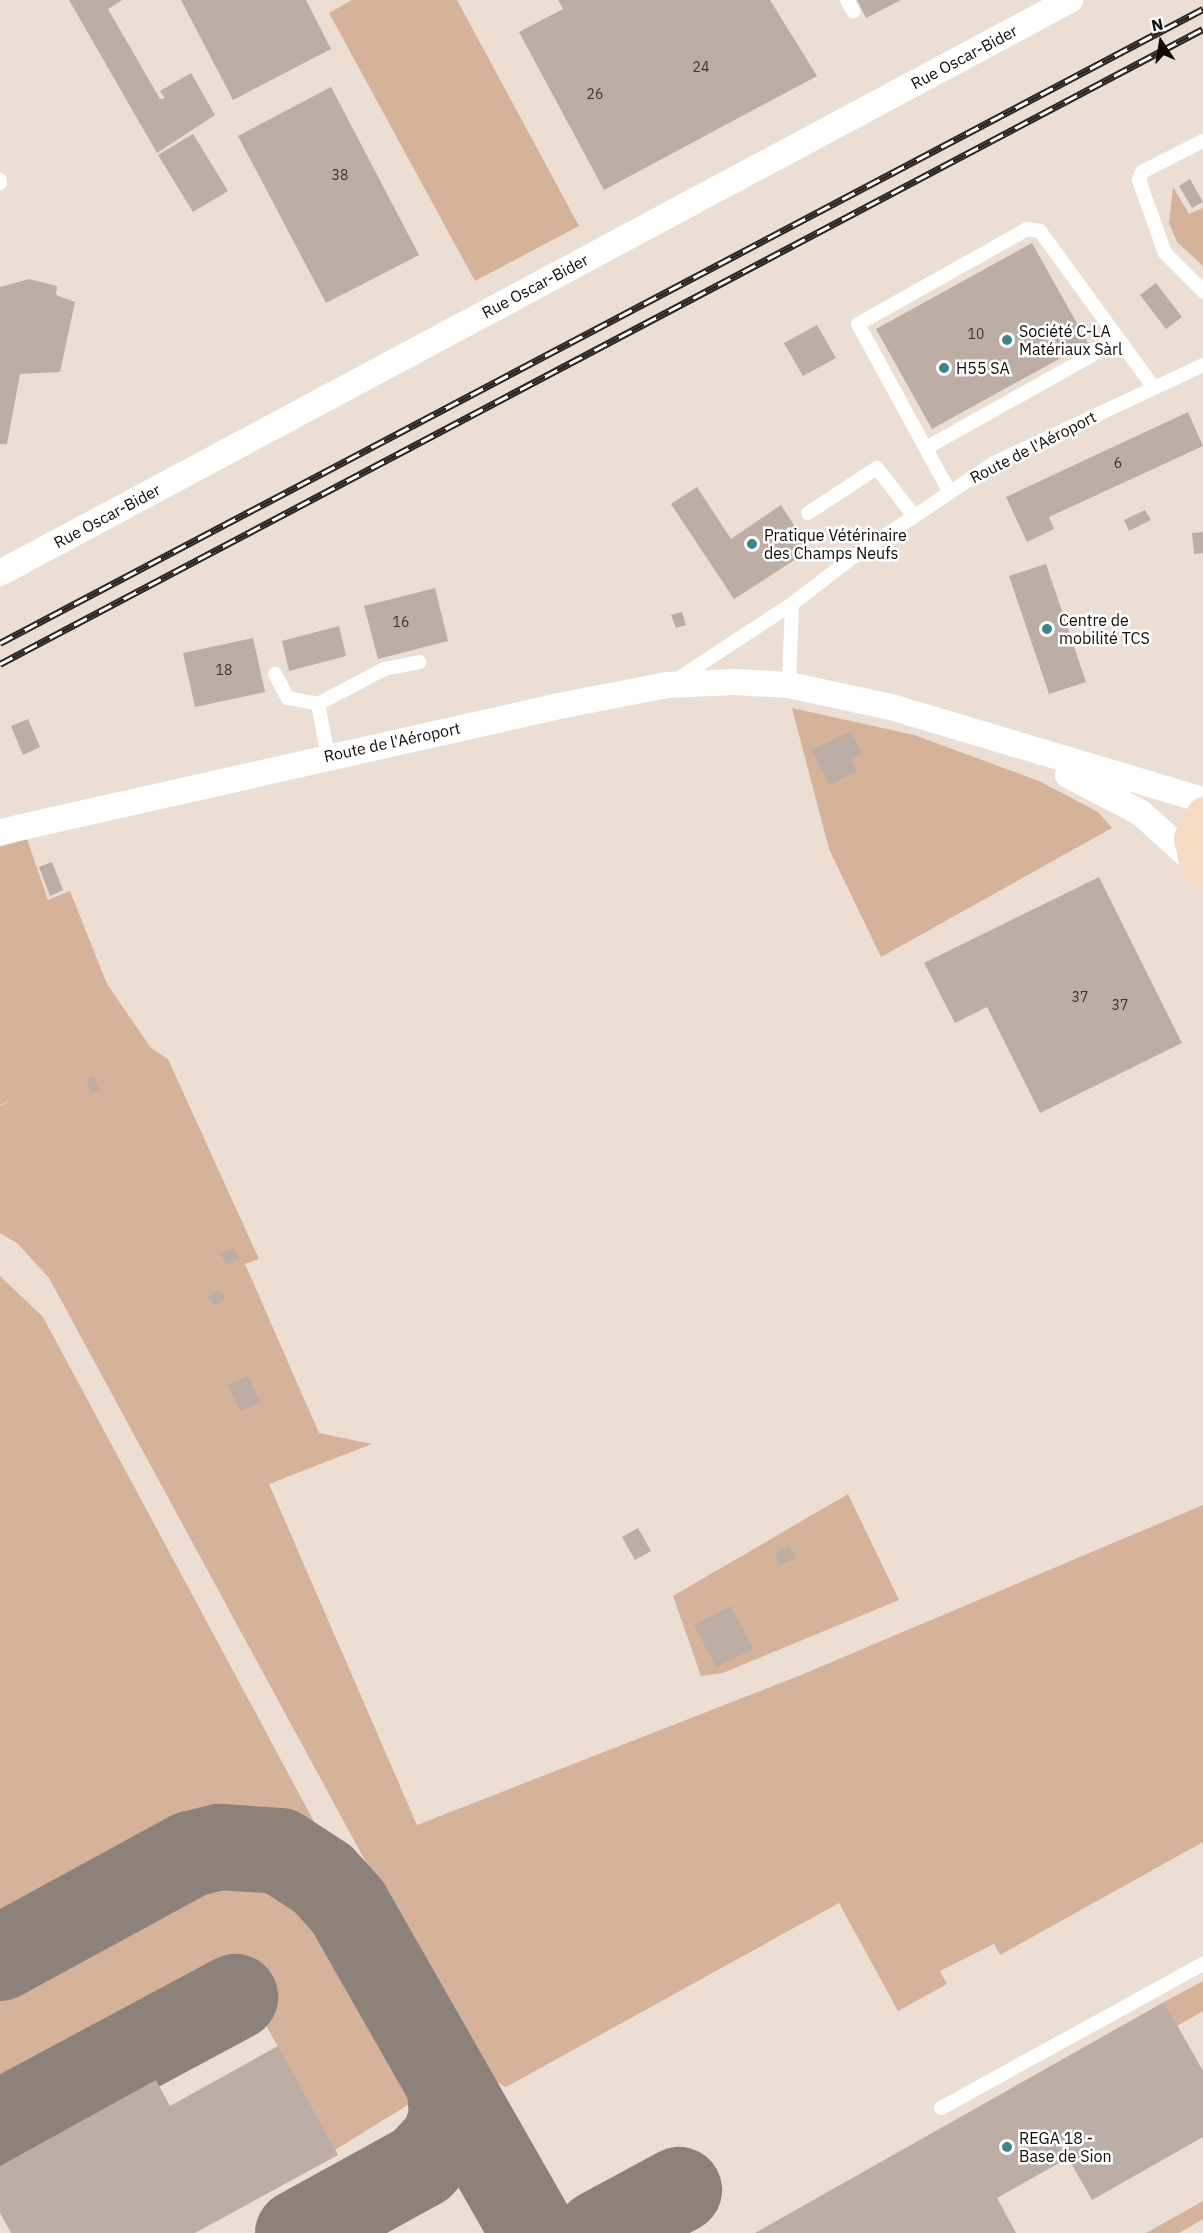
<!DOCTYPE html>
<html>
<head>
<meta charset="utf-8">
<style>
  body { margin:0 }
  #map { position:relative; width:1203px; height:2233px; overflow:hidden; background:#ecded3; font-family:"IBM Plex Sans",sans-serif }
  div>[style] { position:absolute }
  .green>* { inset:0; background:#d5b39a }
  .taxiway>* { height:86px; margin:-43px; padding:0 43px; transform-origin:43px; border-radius:43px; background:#8c827a }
  .building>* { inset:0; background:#bcaea4 }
  .lane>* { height:14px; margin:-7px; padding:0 7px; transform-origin:7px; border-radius:7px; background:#fff }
  .street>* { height:26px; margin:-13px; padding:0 13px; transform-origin:13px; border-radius:13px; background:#fff }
  .secondary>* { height:33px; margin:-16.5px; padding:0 16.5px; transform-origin:16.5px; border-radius:16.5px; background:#f5dbc4 }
  .rail>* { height:7px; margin-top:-3.5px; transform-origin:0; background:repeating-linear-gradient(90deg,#fff 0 14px,#2c2622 0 28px); box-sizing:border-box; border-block:2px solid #2c2622 }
  .dots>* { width:16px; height:16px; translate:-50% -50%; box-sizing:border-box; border:3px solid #fff; border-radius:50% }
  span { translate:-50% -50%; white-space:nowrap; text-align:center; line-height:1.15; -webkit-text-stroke:5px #fff; paint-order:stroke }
  .number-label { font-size:14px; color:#3b342f }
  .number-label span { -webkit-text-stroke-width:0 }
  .street-label { font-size:16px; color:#100c08 }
  .poi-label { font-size:16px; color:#100c08 }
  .left { translate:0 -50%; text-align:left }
  .north { position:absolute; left:1131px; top:12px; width:60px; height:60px; -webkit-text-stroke:4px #fff; paint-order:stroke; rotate:348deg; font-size:16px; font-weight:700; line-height:24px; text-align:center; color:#100c08 }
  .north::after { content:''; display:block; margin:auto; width:21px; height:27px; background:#100c08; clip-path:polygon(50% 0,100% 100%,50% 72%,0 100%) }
</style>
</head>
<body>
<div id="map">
  <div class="green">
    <div style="clip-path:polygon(352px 0,457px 0,579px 226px,475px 281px,329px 13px)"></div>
    <div style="clip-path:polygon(1173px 187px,1189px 214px,1203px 208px,1203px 266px,1177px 242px,1169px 223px)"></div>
    <div style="clip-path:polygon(792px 708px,914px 735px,1039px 781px,1098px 812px,1112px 828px,881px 957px,829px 849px)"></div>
    <div style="clip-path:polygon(27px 839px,48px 900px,70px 891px,107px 984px,151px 1048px,168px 1059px,259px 1259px,245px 1264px,319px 1433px,372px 1444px,269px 1484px,417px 1825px,801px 1675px,1203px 1505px,1203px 1842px,1000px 1955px,994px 1944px,940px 1971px,947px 1984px,898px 2011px,839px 1903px,506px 2087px,490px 2078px,369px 1868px,49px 1278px,17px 1243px,0 1233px,0 1106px,12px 1100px,0 1105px,0 847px)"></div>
    <div style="clip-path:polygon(0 1276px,43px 1317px,318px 1829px,267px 1811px,232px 1809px,208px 1816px,0 1931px)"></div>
    <div style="clip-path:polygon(848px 1494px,899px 1600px,723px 1673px,701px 1676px,673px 1596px)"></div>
    <div style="clip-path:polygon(228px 1879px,273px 1886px,311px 1913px,414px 2101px,335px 2150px,237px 1973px,0 2099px,0 1984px,183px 1885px)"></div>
    <div style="clip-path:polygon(1203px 1981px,1203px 2011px,1177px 2026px,1164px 2002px)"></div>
    <div style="clip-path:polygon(1203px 2201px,1203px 2219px,1179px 2233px,1146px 2233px)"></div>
  </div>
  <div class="taxiway">
    <div style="left:0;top:1958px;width:217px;rotate:-28.6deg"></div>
    <div style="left:191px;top:1854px;width:30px;rotate:-14deg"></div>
    <div style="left:220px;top:1847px;width:60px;rotate:3.8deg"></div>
    <div style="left:280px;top:1851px;width:51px;rotate:33.1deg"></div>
    <div style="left:323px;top:1879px;width:38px;rotate:48deg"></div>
    <div style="left:348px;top:1907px;width:375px;rotate:60.3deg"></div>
    <div style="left:0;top:2123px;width:267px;rotate:-28.2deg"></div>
    <div style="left:298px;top:2233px;width:141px;rotate:-28.9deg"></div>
    <div style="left:421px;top:2165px;width:34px;rotate:-47deg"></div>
    <div style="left:444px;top:2140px;width:24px;rotate:-71deg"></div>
    <div style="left:452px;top:2117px;width:27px;rotate:-94deg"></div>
    <div style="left:599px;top:2233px;width:91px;rotate:-28.3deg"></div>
  </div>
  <div class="building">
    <div style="clip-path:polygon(69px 0,122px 0,108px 9px,160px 99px,165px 98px,160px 91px,191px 73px,215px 115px,157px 153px)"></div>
    <div style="clip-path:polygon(181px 0,306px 0,331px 49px,233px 100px)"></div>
    <div style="clip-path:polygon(558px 0,770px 0,817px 76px,604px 190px,519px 32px,563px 9px)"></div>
    <div style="clip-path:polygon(857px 0,901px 0,866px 18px)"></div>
    <div style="clip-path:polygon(331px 87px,419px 255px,326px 303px,238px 136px)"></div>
    <div style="clip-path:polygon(193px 134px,228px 191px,193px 212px,158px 155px)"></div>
    <div style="clip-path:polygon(1190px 179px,1203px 202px,1192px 208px,1179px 186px)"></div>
    <div style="clip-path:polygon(1032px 243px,1088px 343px,932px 429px,876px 329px)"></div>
    <div style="clip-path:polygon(29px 279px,57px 286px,56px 295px,75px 302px,60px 372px,20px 374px,7px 444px,0 444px,0 287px)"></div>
    <div style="clip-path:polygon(1156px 283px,1182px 317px,1166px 329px,1140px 295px)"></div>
    <div style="clip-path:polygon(817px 325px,836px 358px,803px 376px,784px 343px)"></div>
    <div style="clip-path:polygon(1188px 412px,1203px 446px,1049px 517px,1054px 529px,1027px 542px,1006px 497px)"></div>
    <div style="clip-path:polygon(697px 487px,731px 539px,781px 505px,810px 550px,734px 599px,671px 504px)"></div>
    <div style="clip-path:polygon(1145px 510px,1151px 520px,1129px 531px,1124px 520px)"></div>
    <div style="clip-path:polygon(1203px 532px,1203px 553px,1194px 554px,1192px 533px)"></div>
    <div style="clip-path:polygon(1046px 564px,1086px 682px,1049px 694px,1009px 576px)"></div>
    <div style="clip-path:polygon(435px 588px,448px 641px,378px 659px,364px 606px)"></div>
    <div style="clip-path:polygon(682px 612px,686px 625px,676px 628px,671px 615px)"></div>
    <div style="clip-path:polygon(339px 626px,346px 656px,289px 671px,282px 641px)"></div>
    <div style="clip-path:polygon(253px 638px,265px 692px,195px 707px,183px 653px)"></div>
    <div style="clip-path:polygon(28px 719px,40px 747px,23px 755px,11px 726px)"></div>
    <div style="clip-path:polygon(851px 731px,862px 754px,851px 760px,857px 771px,829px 785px,812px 750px)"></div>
    <div style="clip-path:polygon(52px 862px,63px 890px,50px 896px,39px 867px)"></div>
    <div style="clip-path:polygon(1099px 877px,1182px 1043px,1040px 1113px,987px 1007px,955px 1023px,924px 963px)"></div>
    <div style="clip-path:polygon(94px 1076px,99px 1090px,91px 1093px,86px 1079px)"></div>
    <div style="clip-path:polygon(234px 1248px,239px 1259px,226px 1265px,221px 1254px)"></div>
    <div style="clip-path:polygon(218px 1289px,226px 1297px,216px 1306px,208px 1297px)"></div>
    <div style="clip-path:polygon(248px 1376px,260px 1402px,240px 1411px,228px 1385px)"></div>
    <div style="clip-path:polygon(638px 1528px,651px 1551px,635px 1560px,622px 1537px)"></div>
    <div style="clip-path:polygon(790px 1546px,796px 1558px,780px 1566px,775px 1554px)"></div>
    <div style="clip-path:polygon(731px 1606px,753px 1649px,716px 1667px,694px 1625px)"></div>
    <div style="clip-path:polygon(1164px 2002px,1203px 2071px,1203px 2137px,1092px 2200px,1068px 2158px,997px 2198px,1016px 2233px,755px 2233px)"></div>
    <div style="clip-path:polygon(278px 2046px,338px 2155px,195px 2233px,11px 2233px,0 2213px,0 2166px,156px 2080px,170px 2106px)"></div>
  </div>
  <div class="lane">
    <div style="left:847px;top:0;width:13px;rotate:61deg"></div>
    <div style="left:1203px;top:141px;width:68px;rotate:153.1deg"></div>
    <div style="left:1142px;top:172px;width:9px;rotate:111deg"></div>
    <div style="left:1139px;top:180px;width:77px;rotate:70.4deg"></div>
    <div style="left:1165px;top:253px;width:54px;rotate:45deg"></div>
    <div style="left:0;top:180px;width:3px;rotate:90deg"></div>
    <div style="left:926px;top:448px;width:221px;rotate:-29.2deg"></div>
    <div style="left:949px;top:491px;width:190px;rotate:-118.6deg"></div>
    <div style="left:858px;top:324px;width:194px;rotate:-29.3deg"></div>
    <div style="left:1027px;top:229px;width:13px;rotate:9deg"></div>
    <div style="left:1040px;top:231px;width:194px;rotate:54deg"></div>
    <div style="left:808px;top:513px;width:82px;rotate:-33.1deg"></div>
    <div style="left:877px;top:468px;width:61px;rotate:52.4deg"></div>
    <div style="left:275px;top:674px;width:27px;rotate:62deg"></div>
    <div style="left:288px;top:698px;width:31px;rotate:11deg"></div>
    <div style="left:318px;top:704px;width:53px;rotate:79.1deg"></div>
    <div style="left:676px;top:680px;width:139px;rotate:-33.2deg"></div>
    <div style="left:789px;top:685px;width:81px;rotate:-87.9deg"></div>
    <div style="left:792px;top:604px;width:72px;rotate:-37.7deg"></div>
    <div style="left:849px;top:560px;width:174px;rotate:-33.8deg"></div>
    <div style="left:994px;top:463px;width:231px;rotate:-25.1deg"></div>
    <div style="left:318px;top:704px;width:75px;rotate:-27.9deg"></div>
    <div style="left:384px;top:669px;width:36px;rotate:-11deg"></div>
    <div style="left:941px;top:2108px;width:299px;rotate:-28.8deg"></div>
  </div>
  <div class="street">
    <div style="left:0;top:573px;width:1214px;rotate:-28.17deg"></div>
    <div style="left:1068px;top:775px;width:82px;rotate:27.5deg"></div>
    <div style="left:1141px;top:813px;width:73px;rotate:42.2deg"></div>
    <div style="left:0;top:832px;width:573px;rotate:-12.7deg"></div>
    <div style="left:559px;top:706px;width:110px;rotate:-11deg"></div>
    <div style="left:667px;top:685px;width:68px;rotate:-2.5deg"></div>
    <div style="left:735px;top:682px;width:54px;rotate:3.2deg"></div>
    <div style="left:789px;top:685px;width:104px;rotate:12.2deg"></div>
    <div style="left:891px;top:707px;width:326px;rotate:16.6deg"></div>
  </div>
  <div class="secondary">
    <div style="left:1203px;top:813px;width:28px;rotate:117deg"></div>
    <div style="left:1190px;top:838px;width:25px;rotate:78deg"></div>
    <div style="left:1195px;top:862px;width:13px;rotate:51deg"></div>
  </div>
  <div class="rail">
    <div style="left:0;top:643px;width:1360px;rotate:-27.79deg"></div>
    <div style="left:0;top:664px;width:1360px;rotate:-27.83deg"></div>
  </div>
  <div class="dots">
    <div style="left:1007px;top:340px;background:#3d848e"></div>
    <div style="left:944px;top:368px;background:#3d848e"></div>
    <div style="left:752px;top:544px;background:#3d848e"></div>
    <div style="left:1047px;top:629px;background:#3d848e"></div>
    <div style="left:1007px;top:2147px;background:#3d848e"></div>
  </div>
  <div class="number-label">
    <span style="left:701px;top:67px">24</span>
    <span style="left:595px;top:94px">26</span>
    <span style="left:340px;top:175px">38</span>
    <span style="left:976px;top:334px">10</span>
    <span style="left:1118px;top:463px">6</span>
    <span style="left:401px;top:622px">16</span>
    <span style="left:224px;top:670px">18</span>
    <span style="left:1080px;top:997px">37</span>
    <span style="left:1120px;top:1005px">37</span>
  </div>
  <div class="street-label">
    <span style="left:964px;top:57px;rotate:-28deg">Rue Oscar-Bider</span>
    <span style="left:535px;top:286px;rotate:-28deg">Rue Oscar-Bider</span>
    <span style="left:1033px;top:447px;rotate:-27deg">Route de l'Aéroport</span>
    <span style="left:107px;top:516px;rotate:-28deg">Rue Oscar-Bider</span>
    <span style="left:392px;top:742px;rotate:-12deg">Route de l'Aéroport</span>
  </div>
  <div class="poi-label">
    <span class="left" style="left:1019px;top:340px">Société C-LA<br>Matériaux Sàrl</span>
    <span class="left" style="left:956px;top:368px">H55 SA</span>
    <span class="left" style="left:764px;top:544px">Pratique Vétérinaire<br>des Champs Neufs</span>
    <span class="left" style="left:1059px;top:629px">Centre de<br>mobilité TCS</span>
    <span class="left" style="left:1019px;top:2147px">REGA 18 -<br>Base de Sion</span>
  </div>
  <div class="north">N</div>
</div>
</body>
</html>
